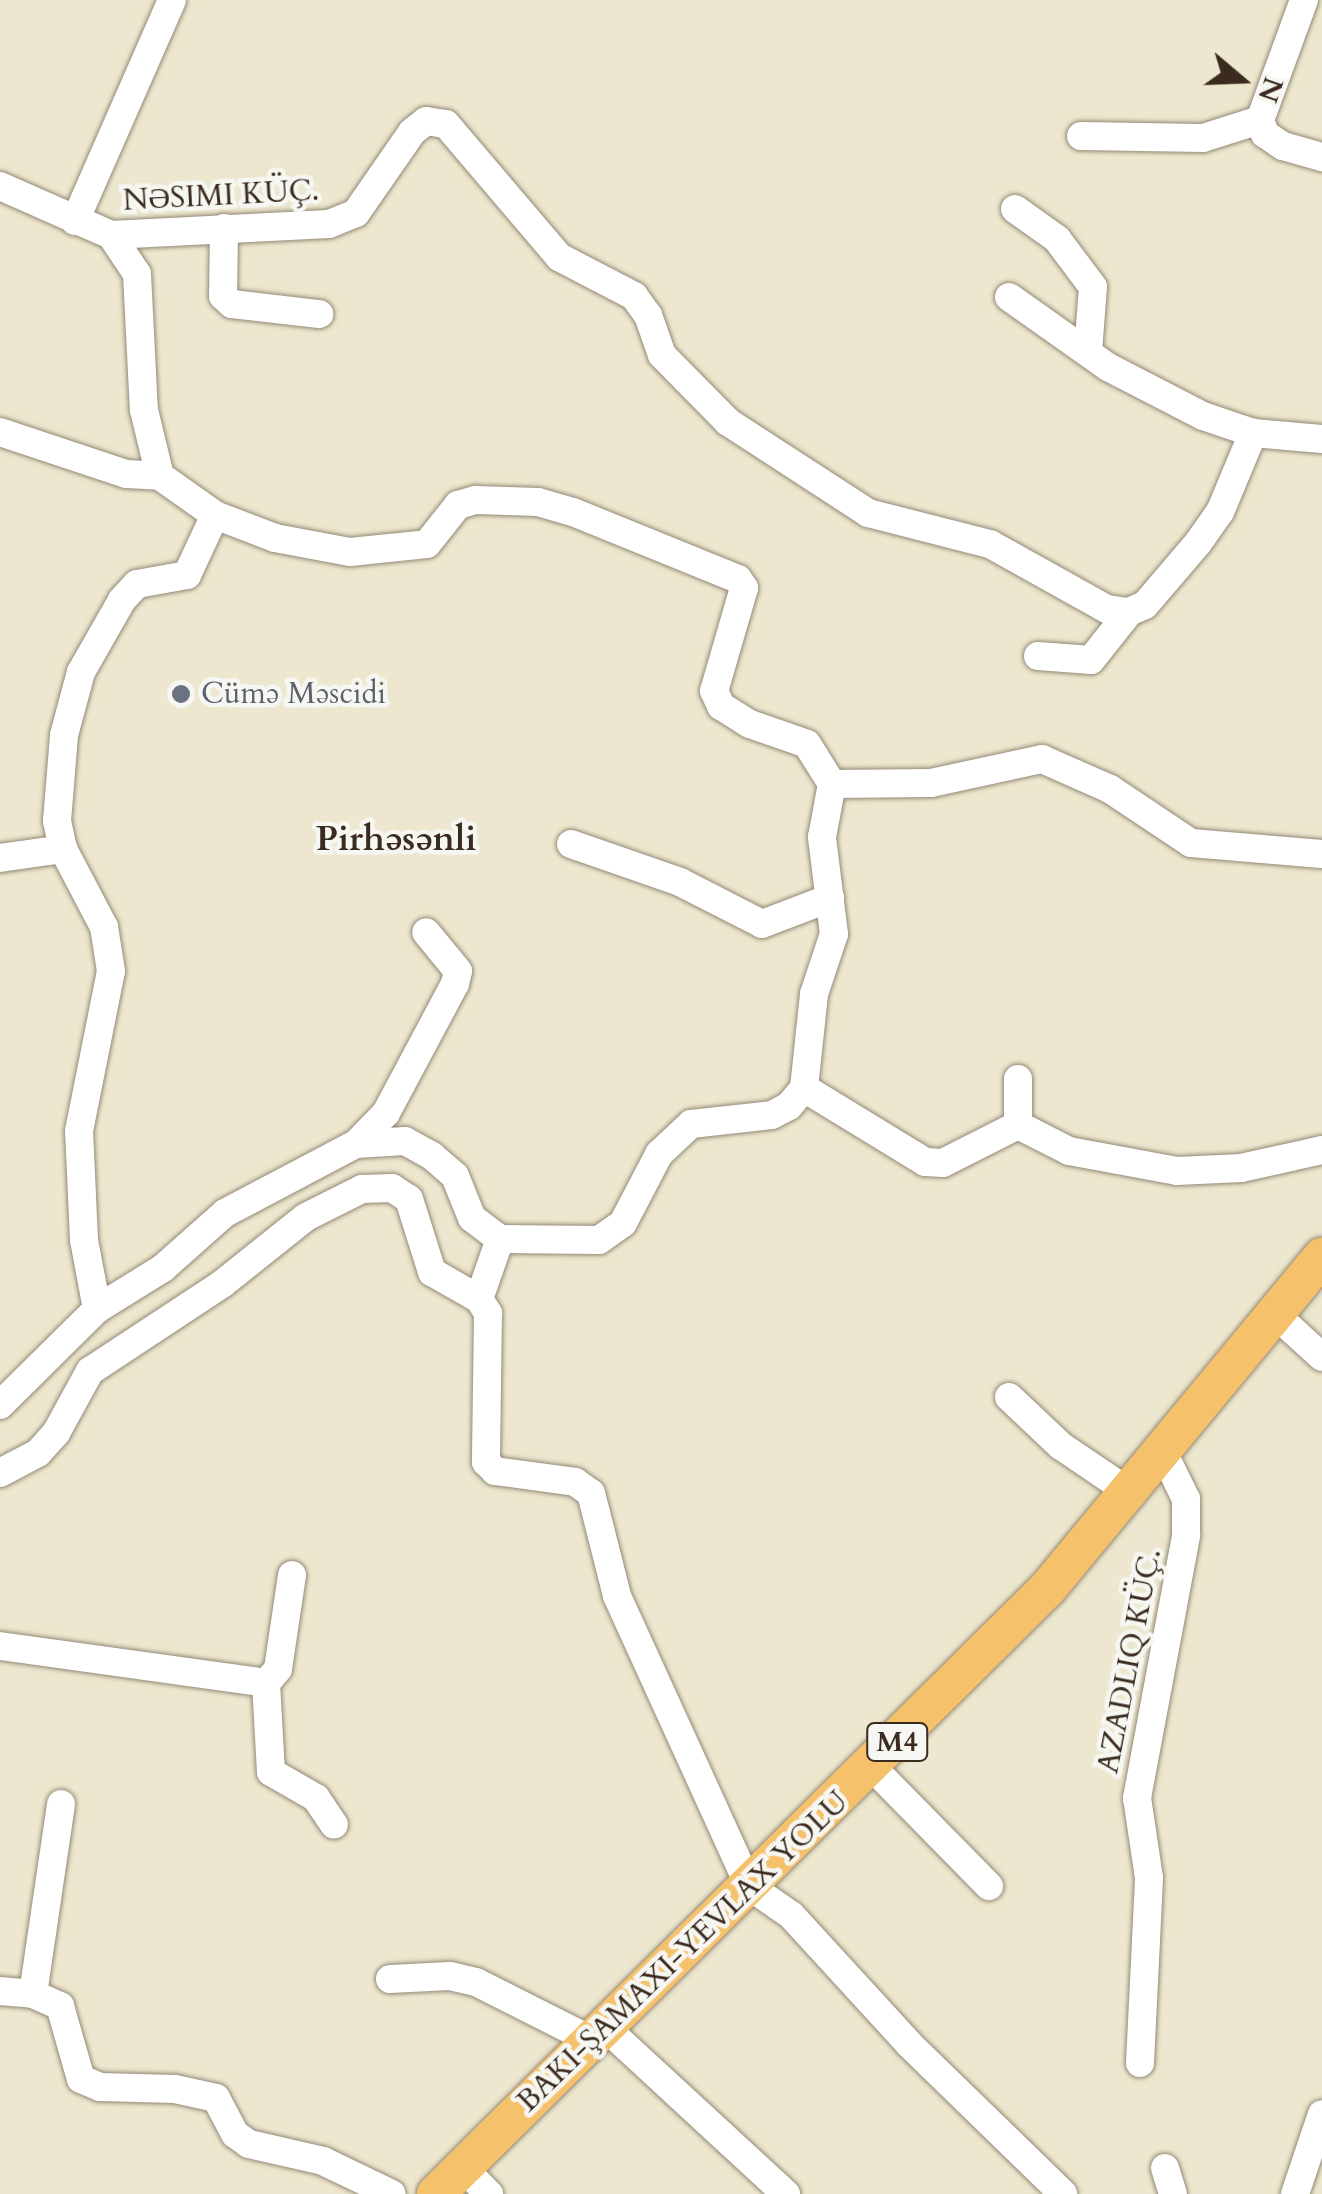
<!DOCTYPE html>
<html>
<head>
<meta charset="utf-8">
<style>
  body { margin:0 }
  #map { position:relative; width:1322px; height:2194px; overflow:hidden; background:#ece7ce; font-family:Cardo,serif }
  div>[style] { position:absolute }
  .roads { filter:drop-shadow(0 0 2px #948876) drop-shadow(0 0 2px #948876) }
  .minor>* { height:28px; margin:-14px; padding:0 14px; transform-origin:14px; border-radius:14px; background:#fff }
  .highway>* { height:38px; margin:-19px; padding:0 19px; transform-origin:19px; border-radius:19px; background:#f5c16b }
  .dots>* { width:28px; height:28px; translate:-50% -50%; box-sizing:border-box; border:5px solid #f6f6f2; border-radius:50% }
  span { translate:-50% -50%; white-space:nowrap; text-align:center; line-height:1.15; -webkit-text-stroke:9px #f6f6f2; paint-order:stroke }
  .shield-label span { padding:2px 8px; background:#f6f6f2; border:2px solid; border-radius:8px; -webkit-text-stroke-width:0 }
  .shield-label { font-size:28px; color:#3b2a1e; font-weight:700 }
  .street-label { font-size:30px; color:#3b2a1e }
  .worship-label { font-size:30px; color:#5b616d }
  .left { translate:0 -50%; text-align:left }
  .quarter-label { font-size:35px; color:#3b2a1e; font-weight:700 }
  .north { position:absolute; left:1192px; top:30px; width:100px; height:100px; -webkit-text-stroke:8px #f6f6f2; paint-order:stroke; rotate:109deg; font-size:28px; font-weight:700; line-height:40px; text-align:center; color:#3b2a1e }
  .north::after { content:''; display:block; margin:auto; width:35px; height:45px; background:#3b2a1e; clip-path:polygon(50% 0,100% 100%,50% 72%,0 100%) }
</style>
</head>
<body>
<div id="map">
  <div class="roads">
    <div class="minor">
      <div style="left:1304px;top:0;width:128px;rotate:110.1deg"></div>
      <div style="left:1260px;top:120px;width:15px;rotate:70deg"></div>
      <div style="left:1265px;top:134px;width:22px;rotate:34deg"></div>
      <div style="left:1283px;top:146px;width:41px;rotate:15.8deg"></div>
      <div style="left:1081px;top:136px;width:122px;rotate:0.9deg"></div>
      <div style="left:1203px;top:138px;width:60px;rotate:-17.5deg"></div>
      <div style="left:0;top:186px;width:121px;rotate:23.8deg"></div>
      <div style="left:111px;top:235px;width:218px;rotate:-2.9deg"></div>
      <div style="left:329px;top:224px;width:29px;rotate:-22deg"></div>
      <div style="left:356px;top:213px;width:98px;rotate:-55.3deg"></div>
      <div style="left:412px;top:132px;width:18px;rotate:-38deg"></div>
      <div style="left:426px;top:121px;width:20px;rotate:9deg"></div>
      <div style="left:446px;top:124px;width:175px;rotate:49.6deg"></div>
      <div style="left:559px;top:257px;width:85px;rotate:27.5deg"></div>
      <div style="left:634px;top:296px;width:24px;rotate:54deg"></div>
      <div style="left:648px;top:315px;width:42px;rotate:70.7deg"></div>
      <div style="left:662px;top:355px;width:94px;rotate:45.4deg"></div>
      <div style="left:728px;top:422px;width:167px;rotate:33deg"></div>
      <div style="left:868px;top:513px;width:126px;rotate:14.3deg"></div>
      <div style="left:990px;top:544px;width:134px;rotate:29.1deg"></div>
      <div style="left:1107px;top:609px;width:22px;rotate:8deg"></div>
      <div style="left:1129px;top:612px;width:17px;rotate:-24deg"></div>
      <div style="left:1145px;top:605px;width:82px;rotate:-49.5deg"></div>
      <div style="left:1198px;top:543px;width:38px;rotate:-55deg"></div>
      <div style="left:1220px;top:512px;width:86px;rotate:-67.3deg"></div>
      <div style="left:1253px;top:433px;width:69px;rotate:5deg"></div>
      <div style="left:1015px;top:209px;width:52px;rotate:35.5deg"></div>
      <div style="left:1057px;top:239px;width:60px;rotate:53.1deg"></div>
      <div style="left:1093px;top:287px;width:65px;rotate:94.4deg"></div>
      <div style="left:75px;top:221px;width:241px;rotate:-66.3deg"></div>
      <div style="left:224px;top:228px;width:68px;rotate:90.8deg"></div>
      <div style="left:223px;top:296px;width:12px;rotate:42deg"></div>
      <div style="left:232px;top:304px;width:88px;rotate:6.6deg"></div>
      <div style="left:111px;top:235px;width:47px;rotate:56.3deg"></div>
      <div style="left:137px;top:274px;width:136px;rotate:87.1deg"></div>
      <div style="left:144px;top:410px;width:68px;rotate:76.4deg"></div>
      <div style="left:160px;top:476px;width:67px;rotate:35.3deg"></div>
      <div style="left:215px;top:515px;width:64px;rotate:21deg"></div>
      <div style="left:275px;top:538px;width:76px;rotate:10.6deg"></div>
      <div style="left:350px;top:552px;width:77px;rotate:-5.9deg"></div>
      <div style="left:427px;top:544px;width:50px;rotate:-51.5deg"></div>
      <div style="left:458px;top:505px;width:19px;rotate:-16deg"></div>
      <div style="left:476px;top:500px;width:62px;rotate:1.8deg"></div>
      <div style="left:538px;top:502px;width:36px;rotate:16deg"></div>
      <div style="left:573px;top:512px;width:178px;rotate:22.1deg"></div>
      <div style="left:738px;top:579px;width:11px;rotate:56deg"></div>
      <div style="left:744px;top:588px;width:107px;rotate:106.2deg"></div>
      <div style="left:714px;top:691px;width:17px;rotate:65deg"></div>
      <div style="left:721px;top:706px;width:34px;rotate:32deg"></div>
      <div style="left:750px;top:724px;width:60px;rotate:19.3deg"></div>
      <div style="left:807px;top:744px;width:47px;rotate:58deg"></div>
      <div style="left:832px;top:784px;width:99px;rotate:-0.6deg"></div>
      <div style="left:931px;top:783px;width:114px;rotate:-12.2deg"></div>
      <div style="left:1042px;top:759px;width:74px;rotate:23.8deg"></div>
      <div style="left:1110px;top:789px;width:97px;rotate:33.7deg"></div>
      <div style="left:1191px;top:843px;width:131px;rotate:4.8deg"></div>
      <div style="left:1009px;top:297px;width:121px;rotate:35.3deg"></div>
      <div style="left:1108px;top:367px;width:107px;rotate:27.3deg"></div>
      <div style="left:1203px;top:416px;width:53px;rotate:18.8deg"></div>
      <div style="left:0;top:432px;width:133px;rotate:18.4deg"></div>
      <div style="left:126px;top:474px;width:34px;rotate:3deg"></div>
      <div style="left:1038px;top:656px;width:53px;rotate:4.3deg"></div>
      <div style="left:1091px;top:660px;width:61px;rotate:-51.6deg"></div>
      <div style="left:571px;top:844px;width:115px;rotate:19.2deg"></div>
      <div style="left:680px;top:882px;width:92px;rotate:27.1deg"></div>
      <div style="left:762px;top:924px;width:73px;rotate:-20.9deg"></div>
      <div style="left:0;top:858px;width:64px;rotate:-8.1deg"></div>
      <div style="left:1018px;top:1079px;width:46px;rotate:90deg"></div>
      <div style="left:804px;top:1088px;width:142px;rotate:31.4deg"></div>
      <div style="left:925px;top:1162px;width:18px;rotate:3deg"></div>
      <div style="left:943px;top:1163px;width:84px;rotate:-26.9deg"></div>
      <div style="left:1018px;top:1125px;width:57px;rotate:27deg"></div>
      <div style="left:1069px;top:1151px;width:110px;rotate:10.5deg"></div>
      <div style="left:1177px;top:1171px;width:64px;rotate:-2.7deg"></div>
      <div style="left:1241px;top:1168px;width:83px;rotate:-12.5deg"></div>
      <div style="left:356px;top:1144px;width:49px;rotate:-3.5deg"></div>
      <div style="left:405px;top:1141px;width:31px;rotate:29deg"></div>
      <div style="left:432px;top:1156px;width:30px;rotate:41deg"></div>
      <div style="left:455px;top:1176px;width:45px;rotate:68deg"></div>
      <div style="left:472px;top:1218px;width:35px;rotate:37deg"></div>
      <div style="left:500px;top:1239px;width:99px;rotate:0.6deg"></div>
      <div style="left:599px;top:1240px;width:29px;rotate:-35deg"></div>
      <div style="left:623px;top:1223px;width:78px;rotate:-62.4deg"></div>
      <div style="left:659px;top:1154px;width:44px;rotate:-43.2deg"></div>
      <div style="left:691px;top:1124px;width:81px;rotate:-6.3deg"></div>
      <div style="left:772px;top:1115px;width:19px;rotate:-28deg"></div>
      <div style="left:789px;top:1106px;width:23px;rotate:-50deg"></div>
      <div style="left:804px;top:1088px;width:95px;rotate:-83.9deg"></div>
      <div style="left:814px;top:994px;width:63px;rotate:-71.6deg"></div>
      <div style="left:834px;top:934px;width:98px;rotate:-97.1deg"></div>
      <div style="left:822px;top:837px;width:54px;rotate:-79.3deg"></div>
      <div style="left:479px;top:1299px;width:64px;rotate:-70.7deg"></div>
      <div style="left:97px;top:1309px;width:78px;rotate:-31.8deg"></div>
      <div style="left:163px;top:1268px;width:83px;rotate:-41.6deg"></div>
      <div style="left:225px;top:1213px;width:148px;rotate:-27.8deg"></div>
      <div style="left:356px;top:1144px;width:43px;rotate:-45.9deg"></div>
      <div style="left:386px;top:1113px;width:146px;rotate:-61.9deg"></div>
      <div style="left:455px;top:984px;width:13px;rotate:-77deg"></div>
      <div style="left:458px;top:971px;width:50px;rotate:-129.4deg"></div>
      <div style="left:1276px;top:1315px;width:62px;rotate:42.4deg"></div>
      <div style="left:1009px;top:1397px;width:71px;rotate:43.3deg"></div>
      <div style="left:1061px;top:1446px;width:86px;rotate:34.1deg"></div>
      <div style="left:0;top:1405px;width:136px;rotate:-44.7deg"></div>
      <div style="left:97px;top:1309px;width:70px;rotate:-100.7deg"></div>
      <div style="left:84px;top:1240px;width:109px;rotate:-92.6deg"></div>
      <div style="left:79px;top:1131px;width:163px;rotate:-78.7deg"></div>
      <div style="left:111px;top:971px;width:45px;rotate:-99deg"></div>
      <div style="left:104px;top:927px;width:88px;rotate:-117.7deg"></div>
      <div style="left:63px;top:849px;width:29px;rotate:-102deg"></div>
      <div style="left:57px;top:821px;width:86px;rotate:-85.3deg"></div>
      <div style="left:64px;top:735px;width:65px;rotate:-74.9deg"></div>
      <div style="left:81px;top:672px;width:83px;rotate:-60.3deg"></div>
      <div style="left:122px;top:600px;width:22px;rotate:-47deg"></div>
      <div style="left:137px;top:584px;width:51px;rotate:-10.2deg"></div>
      <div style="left:187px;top:575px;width:66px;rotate:-65deg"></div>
      <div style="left:0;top:1473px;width:43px;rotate:-27.8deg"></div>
      <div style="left:38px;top:1453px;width:27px;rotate:-48deg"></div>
      <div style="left:56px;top:1433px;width:71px;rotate:-61.3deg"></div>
      <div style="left:90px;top:1371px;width:158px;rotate:-33.4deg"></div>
      <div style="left:222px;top:1284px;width:107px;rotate:-38.6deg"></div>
      <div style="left:306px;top:1217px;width:63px;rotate:-26.6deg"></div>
      <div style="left:362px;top:1189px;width:30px;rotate:-2deg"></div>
      <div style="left:392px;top:1188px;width:20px;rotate:33deg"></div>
      <div style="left:409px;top:1199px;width:77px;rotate:72.5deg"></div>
      <div style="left:432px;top:1272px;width:54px;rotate:29.9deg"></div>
      <div style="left:479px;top:1299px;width:17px;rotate:57deg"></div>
      <div style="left:488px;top:1313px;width:149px;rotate:90.8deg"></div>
      <div style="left:486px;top:1462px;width:13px;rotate:45deg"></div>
      <div style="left:495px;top:1471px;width:81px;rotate:7.8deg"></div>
      <div style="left:575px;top:1482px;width:19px;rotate:35deg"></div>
      <div style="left:591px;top:1493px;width:106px;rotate:75.8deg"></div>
      <div style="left:617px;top:1596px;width:319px;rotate:65.5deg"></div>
      <div style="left:749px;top:1886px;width:51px;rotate:34.6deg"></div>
      <div style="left:791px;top:1915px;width:175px;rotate:47.5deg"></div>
      <div style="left:909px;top:2044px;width:215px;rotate:44.2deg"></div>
      <div style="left:0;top:1646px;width:269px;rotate:7.9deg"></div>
      <div style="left:266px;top:1683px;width:18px;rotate:-49deg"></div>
      <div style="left:278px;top:1669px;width:95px;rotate:-81.5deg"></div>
      <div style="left:266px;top:1683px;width:89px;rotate:86.8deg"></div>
      <div style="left:271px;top:1772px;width:52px;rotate:30deg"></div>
      <div style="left:316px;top:1798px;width:32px;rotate:56deg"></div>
      <div style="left:872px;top:1767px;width:167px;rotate:45.5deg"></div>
      <div style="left:390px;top:1979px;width:60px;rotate:-2.9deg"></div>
      <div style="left:450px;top:1976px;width:27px;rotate:13deg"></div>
      <div style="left:476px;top:1982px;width:131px;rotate:26.8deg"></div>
      <div style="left:0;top:1991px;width:33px;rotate:5deg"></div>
      <div style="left:33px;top:1994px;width:30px;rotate:24deg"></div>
      <div style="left:60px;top:2006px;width:76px;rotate:74deg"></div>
      <div style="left:81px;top:2079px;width:21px;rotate:23deg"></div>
      <div style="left:100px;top:2087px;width:75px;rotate:1.5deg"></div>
      <div style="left:175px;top:2089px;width:42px;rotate:12.4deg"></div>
      <div style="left:216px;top:2098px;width:41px;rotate:62.2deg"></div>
      <div style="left:235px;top:2134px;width:17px;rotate:36deg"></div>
      <div style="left:249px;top:2144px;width:76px;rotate:12.9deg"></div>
      <div style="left:323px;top:2161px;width:76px;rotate:25.6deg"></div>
      <div style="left:33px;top:1994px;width:192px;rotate:-81.6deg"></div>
      <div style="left:606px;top:2028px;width:245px;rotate:42.7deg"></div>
      <div style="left:1140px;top:2063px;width:185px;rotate:-87.2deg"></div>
      <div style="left:1149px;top:1878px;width:81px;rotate:-98.5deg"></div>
      <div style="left:1137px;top:1798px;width:268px;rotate:-79.4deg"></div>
      <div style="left:1186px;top:1535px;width:36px;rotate:-90deg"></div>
      <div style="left:1186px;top:1499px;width:50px;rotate:-116.1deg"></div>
      <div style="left:463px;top:2168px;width:37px;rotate:45deg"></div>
      <div style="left:1165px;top:2168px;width:27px;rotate:73deg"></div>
      <div style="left:1295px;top:2194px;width:84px;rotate:-71.4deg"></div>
    </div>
    <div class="highway">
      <div style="left:436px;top:2194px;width:861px;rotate:-44.72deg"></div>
      <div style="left:1048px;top:1588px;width:430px;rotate:-50.4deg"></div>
    </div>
  </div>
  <div class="dots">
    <div style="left:181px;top:694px;background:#6b7280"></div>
  </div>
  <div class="shield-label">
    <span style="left:897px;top:1742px">M4</span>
  </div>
  <div class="street-label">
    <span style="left:221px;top:196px;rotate:-3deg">NƏSIMI KÜÇ.</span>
    <span style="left:1130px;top:1661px;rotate:-79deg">AZADLIQ KÜÇ.</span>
    <span style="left:683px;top:1952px;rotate:-44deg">BAKI-ŞAMAXI-YEVLAX YOLU</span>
  </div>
  <div class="worship-label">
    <span class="left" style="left:201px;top:694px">Cümə Məscidi</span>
  </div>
  <div class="quarter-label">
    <span style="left:396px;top:839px">Pirhəsənli</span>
  </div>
  <div class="north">N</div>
</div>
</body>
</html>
